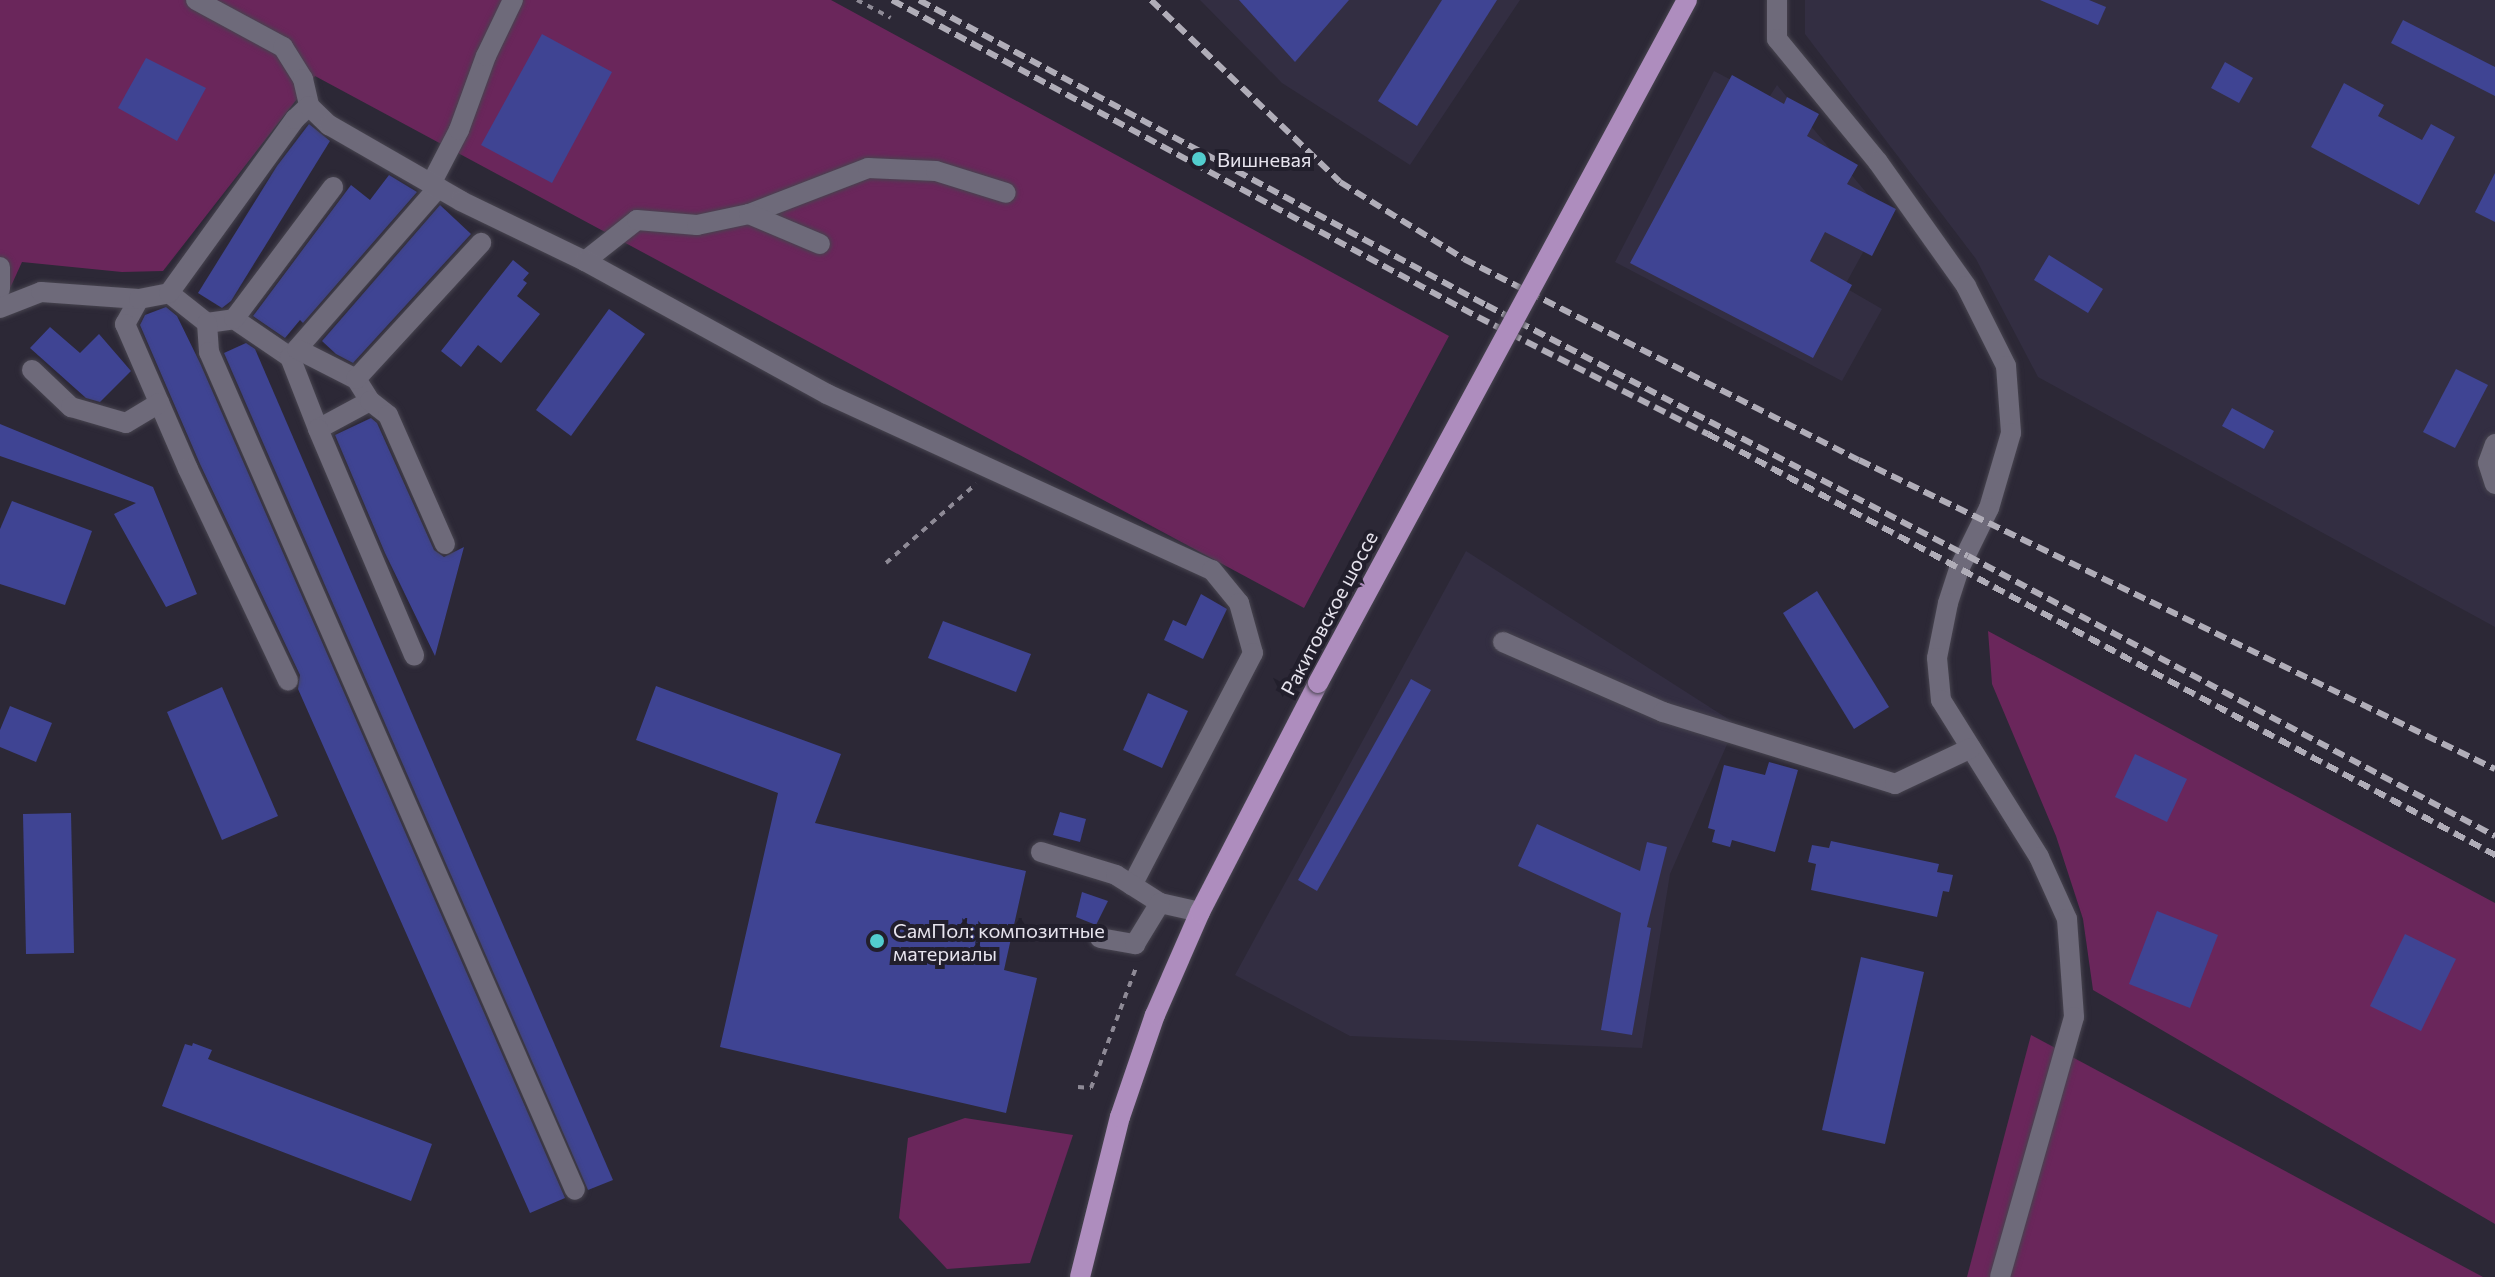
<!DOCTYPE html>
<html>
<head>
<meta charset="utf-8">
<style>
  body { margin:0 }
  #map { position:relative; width:2495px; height:1277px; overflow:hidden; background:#2c2836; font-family:Commissioner,sans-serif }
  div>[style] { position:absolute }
  .built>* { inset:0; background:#332e42 }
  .green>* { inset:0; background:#6a265b }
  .building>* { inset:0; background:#3f4493 }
  .path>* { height:4px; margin-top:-2px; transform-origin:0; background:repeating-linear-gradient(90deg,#8e8a96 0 6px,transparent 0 12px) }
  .roads { filter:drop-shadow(0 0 2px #47444f) drop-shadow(0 0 2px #47444f) }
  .minor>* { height:20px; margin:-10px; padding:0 10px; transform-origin:10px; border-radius:10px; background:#6e6a7a }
  .major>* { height:20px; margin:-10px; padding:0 10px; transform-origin:10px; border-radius:10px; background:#ae8dbe }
  .rail>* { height:6px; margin-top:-3px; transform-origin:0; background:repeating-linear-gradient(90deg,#b0adb8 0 12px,transparent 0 18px) }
  .bridges { filter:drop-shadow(0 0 2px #47444f) drop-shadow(0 0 2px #47444f) }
  .major-bridge>* { height:20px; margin:-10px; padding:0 10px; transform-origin:10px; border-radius:10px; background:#ae8dbe }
  .dots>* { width:22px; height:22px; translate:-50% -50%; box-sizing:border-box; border:4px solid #221f2c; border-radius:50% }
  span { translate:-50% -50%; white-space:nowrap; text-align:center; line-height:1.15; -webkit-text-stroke:8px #221f2c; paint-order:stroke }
  .poi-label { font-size:20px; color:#e7e4ee }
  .left { translate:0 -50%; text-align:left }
  .street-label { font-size:20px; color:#e7e4ee }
</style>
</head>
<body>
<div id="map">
  <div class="built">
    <div style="clip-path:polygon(1200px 0,1520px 0,1410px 165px,1282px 83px)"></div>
    <div style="clip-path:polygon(1805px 0,2495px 0,2495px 627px,2038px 377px,1976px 259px,1805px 34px)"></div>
    <div style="clip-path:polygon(1714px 71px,1768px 99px,1777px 85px,1884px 214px,1844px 287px,1882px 309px,1842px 381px,1615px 262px)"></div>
    <div style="clip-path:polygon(1466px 551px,1736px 724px,1670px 874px,1642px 1048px,1350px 1036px,1235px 975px)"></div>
  </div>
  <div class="green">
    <div style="clip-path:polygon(0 0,831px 0,1449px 336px,1304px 608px,315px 76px,163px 271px,122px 272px,22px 262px,0 310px)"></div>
    <div style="clip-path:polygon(1988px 631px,2495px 903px,2495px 1224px,2093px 990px,2083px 919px,2056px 836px,1992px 684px)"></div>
    <div style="clip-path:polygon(2031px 1035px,2483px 1277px,1967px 1277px)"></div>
    <div style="clip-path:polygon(965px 1118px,1073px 1135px,1030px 1263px,947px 1269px,899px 1218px,908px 1138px)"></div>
  </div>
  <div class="building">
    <div style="clip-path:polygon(1239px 0,1349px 0,1295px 62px)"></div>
    <div style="clip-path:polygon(1442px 0,1497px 0,1417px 126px,1378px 101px)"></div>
    <div style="clip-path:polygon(2040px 0,2089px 0,2106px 7px,2098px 25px)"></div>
    <div style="clip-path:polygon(2403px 20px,2495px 67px,2495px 96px,2391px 43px)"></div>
    <div style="clip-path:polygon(542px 34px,612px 72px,552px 183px,481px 145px)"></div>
    <div style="clip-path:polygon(146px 58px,206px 88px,177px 141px,118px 108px)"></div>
    <div style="clip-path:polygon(2225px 62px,2253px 78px,2239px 103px,2211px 88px)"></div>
    <div style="clip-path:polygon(1732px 75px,1784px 104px,1787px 97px,1819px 114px,1807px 136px,1858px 165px,1847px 184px,1896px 209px,1872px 256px,1825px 232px,1810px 261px,1852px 285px,1813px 358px,1630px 263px)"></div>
    <div style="clip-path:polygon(2344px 83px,2384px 105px,2378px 116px,2422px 140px,2431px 124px,2455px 137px,2419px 205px,2311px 147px)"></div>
    <div style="clip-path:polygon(309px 124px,330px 141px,231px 301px,222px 308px,198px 293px,277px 166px)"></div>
    <div style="clip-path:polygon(2495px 173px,2495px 222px,2475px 212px)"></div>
    <div style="clip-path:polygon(389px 175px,417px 192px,303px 323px,300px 320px,285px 338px,253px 316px,351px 185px,370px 200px)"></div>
    <div style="clip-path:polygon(440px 205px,471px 234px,353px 363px,336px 354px,322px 341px)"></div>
    <div style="clip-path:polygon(2049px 255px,2103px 289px,2088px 313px,2034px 280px)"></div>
    <div style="clip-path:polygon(513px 260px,529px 273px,523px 280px,527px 283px,517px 296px,540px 314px,501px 363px,478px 345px,461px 367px,441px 351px)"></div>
    <div style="clip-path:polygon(166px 307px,177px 316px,200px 363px,565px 1198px,530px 1213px,298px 689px,300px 675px,200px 464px,140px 325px,145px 315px)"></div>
    <div style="clip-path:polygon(609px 309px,645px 334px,571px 436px,536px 410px)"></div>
    <div style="clip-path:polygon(50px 327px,80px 353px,99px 334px,131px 371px,100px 402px,86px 398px,30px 348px)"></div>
    <div style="clip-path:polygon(246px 343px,255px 349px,613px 1180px,588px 1190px,224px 353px)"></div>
    <div style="clip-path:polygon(2456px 369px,2488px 385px,2455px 448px,2423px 432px)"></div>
    <div style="clip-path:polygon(2232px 408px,2274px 431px,2264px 449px,2222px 426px)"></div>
    <div style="clip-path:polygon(371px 418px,377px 423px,434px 550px,444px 557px,464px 547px,435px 656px,385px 553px,335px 435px)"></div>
    <div style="clip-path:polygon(0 424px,153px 487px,197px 594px,166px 607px,114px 514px,136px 503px,0 456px)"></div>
    <div style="clip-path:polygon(12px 501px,92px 531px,65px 605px,0 584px,0 529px)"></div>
    <div style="clip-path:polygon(1817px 591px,1889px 707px,1854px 729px,1783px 613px)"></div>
    <div style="clip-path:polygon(1201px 594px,1227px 609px,1203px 659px,1164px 640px,1173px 620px,1186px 626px)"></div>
    <div style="clip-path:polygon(943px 621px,1031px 654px,1016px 692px,928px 658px)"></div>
    <div style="clip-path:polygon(1411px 679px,1431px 690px,1317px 891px,1298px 880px)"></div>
    <div style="clip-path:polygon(656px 686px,841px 754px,815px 823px,1026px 871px,1004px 970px,1037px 978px,1006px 1113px,720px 1047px,778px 793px,636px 740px)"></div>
    <div style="clip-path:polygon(222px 687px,278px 816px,222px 840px,167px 712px)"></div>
    <div style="clip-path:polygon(1148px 693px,1188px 711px,1162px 768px,1123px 750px)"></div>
    <div style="clip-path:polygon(10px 706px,52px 723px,36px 762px,0 747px,0 730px)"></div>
    <div style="clip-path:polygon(2135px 754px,2187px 779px,2167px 822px,2115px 797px)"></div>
    <div style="clip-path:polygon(1769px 762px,1798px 770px,1775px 852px,1732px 840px,1730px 847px,1712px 842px,1715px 830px,1708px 828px,1724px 765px,1765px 775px)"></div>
    <div style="clip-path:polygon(1060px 812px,1086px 819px,1080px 842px,1053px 835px)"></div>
    <div style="clip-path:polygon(71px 813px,74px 953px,26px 954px,23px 814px)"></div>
    <div style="clip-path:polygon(1537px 824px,1640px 871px,1647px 842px,1667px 847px,1647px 927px,1651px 928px,1632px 1035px,1601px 1030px,1621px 913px,1518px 866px)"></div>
    <div style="clip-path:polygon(1831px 841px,1939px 864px,1937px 872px,1953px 875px,1949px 892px,1943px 891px,1937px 917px,1811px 890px,1816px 864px,1808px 862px,1812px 845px,1829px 848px)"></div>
    <div style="clip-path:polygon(1082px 892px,1108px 901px,1096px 925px,1076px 917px)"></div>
    <div style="clip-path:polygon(2157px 911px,2218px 935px,2190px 1008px,2129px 984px)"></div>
    <div style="clip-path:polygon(2405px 934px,2456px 959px,2421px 1031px,2370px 1006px)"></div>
    <div style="clip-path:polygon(1861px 957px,1924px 972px,1885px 1144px,1822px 1130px)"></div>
    <div style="clip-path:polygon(193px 1043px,212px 1050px,208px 1059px,432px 1144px,411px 1201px,162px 1106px,185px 1044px,192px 1046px)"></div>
  </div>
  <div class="path">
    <div style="left:857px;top:0;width:38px;rotate:28deg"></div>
    <div style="left:886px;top:563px;width:120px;rotate:-41.3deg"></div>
    <div style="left:1078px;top:1087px;width:13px;rotate:4deg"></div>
    <div style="left:1091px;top:1088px;width:131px;rotate:-69.5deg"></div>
  </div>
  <div class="roads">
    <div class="minor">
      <div style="left:196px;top:0;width:99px;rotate:28.4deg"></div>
      <div style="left:283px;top:47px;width:38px;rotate:58deg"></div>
      <div style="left:303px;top:79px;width:28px;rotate:77deg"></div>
      <div style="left:1777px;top:0;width:39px;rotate:90deg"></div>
      <div style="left:1777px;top:39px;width:159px;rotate:50.6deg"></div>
      <div style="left:1878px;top:162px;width:152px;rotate:54.6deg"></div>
      <div style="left:1966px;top:286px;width:89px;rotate:63.4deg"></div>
      <div style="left:2006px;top:366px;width:67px;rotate:85.7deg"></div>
      <div style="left:2011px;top:433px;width:78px;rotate:106.3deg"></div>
      <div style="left:1989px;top:508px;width:68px;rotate:116.2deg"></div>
      <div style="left:1959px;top:569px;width:36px;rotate:108deg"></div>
      <div style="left:1948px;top:603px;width:56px;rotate:101.3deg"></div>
      <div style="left:1937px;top:658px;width:42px;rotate:84.6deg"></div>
      <div style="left:1941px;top:700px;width:185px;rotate:58deg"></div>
      <div style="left:2039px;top:857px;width:68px;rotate:65.7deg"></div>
      <div style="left:2067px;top:919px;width:98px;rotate:85.9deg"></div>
      <div style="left:2074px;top:1017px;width:270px;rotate:105.9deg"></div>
      <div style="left:431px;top:184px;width:61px;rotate:-62.6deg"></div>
      <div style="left:459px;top:130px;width:79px;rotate:-70deg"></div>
      <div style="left:486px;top:56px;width:62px;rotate:-64.3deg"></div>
      <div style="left:749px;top:214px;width:128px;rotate:-21.1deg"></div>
      <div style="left:868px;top:168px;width:68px;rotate:2.5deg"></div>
      <div style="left:936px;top:171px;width:73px;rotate:17.4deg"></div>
      <div style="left:585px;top:261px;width:66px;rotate:-38.3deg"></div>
      <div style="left:637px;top:220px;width:60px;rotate:4.8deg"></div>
      <div style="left:697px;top:225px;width:53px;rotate:-11.9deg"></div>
      <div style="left:749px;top:214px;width:77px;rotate:22.9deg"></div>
      <div style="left:0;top:267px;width:22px;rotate:90deg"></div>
      <div style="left:169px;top:293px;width:48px;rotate:38.3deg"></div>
      <div style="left:207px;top:323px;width:27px;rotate:-8deg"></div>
      <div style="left:234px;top:319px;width:68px;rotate:34.2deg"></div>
      <div style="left:290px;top:357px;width:225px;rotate:-48.8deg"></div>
      <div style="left:139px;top:299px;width:29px;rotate:119deg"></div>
      <div style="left:125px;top:324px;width:158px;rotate:66.5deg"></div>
      <div style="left:188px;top:469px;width:234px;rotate:64.7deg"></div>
      <div style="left:0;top:308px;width:44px;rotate:-21.3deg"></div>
      <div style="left:41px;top:292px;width:98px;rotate:4.1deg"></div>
      <div style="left:139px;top:299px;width:31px;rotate:-11deg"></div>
      <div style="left:169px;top:293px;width:215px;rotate:-54.1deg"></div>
      <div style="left:295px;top:119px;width:19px;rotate:-43deg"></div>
      <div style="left:309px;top:106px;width:28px;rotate:44deg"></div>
      <div style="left:329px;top:125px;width:152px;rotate:29.9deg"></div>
      <div style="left:461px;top:201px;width:138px;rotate:25.8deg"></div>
      <div style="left:585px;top:261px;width:276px;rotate:28.8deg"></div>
      <div style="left:827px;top:394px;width:423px;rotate:24.6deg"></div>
      <div style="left:1212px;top:570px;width:43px;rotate:50.7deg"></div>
      <div style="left:1239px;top:603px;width:52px;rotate:74.4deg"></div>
      <div style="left:1253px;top:653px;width:262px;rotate:117.5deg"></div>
      <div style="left:234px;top:319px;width:165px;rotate:-53.1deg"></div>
      <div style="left:207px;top:323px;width:29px;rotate:86deg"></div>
      <div style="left:209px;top:352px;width:914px;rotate:66.41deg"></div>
      <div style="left:290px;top:357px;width:77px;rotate:68.7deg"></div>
      <div style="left:318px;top:429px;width:59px;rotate:-28.3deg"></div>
      <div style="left:370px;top:401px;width:26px;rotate:-122deg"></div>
      <div style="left:356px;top:379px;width:66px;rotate:-153deg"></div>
      <div style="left:32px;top:370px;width:54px;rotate:43.5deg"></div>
      <div style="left:71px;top:407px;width:57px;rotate:16.2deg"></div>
      <div style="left:126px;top:423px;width:39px;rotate:-31deg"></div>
      <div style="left:356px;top:379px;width:185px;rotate:-47.4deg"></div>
      <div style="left:370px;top:401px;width:23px;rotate:38deg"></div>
      <div style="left:388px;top:415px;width:141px;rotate:66.2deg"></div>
      <div style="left:318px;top:429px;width:246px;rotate:67deg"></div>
      <div style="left:2495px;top:444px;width:20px;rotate:110deg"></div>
      <div style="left:2488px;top:463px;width:22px;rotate:72deg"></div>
      <div style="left:1503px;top:642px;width:175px;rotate:23.6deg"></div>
      <div style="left:1663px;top:712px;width:243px;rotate:17.2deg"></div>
      <div style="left:1895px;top:784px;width:84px;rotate:-25.3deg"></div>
      <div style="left:1041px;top:852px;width:78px;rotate:17deg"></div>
      <div style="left:1116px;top:875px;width:52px;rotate:32.5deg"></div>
      <div style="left:1160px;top:903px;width:41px;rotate:12.7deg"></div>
      <div style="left:1100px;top:938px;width:36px;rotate:10deg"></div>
      <div style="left:1135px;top:944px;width:48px;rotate:-58.6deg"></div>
    </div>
    <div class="major">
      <div style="left:1080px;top:1277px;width:165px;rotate:-76deg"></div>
      <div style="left:1120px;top:1117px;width:108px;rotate:-71.1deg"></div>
      <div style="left:1155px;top:1015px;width:112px;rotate:-66.4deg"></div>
      <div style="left:1200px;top:912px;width:258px;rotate:-62.7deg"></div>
    </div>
  </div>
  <div class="rail">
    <div style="left:892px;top:0;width:666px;rotate:28.41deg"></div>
    <div style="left:1478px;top:317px;width:258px;rotate:27deg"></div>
    <div style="left:1708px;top:434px;width:893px;rotate:28.14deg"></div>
    <div style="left:919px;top:0;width:644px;rotate:28.28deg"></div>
    <div style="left:1486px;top:305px;width:543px;rotate:27.51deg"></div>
    <div style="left:1968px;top:556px;width:597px;rotate:27.98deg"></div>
    <div style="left:1151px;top:0;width:262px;rotate:43.9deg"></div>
    <div style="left:1340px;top:182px;width:146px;rotate:31.8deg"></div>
    <div style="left:1464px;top:259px;width:443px;rotate:27deg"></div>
    <div style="left:1859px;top:460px;width:707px;rotate:25.91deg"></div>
  </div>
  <div class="bridges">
    <div class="major-bridge">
      <div style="left:1318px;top:683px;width:776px;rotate:-61.62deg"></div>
    </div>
  </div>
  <div class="dots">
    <div style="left:1199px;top:159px;background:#52cdce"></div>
    <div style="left:877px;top:941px;background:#52cdce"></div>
  </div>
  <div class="poi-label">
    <span class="left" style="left:1217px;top:159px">Вишневая</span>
    <span class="left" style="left:893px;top:942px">СамПол: композитные<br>материалы</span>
  </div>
  <div class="street-label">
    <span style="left:1329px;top:613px;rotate:-62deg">Ракитовское шоссе</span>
  </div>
</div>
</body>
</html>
